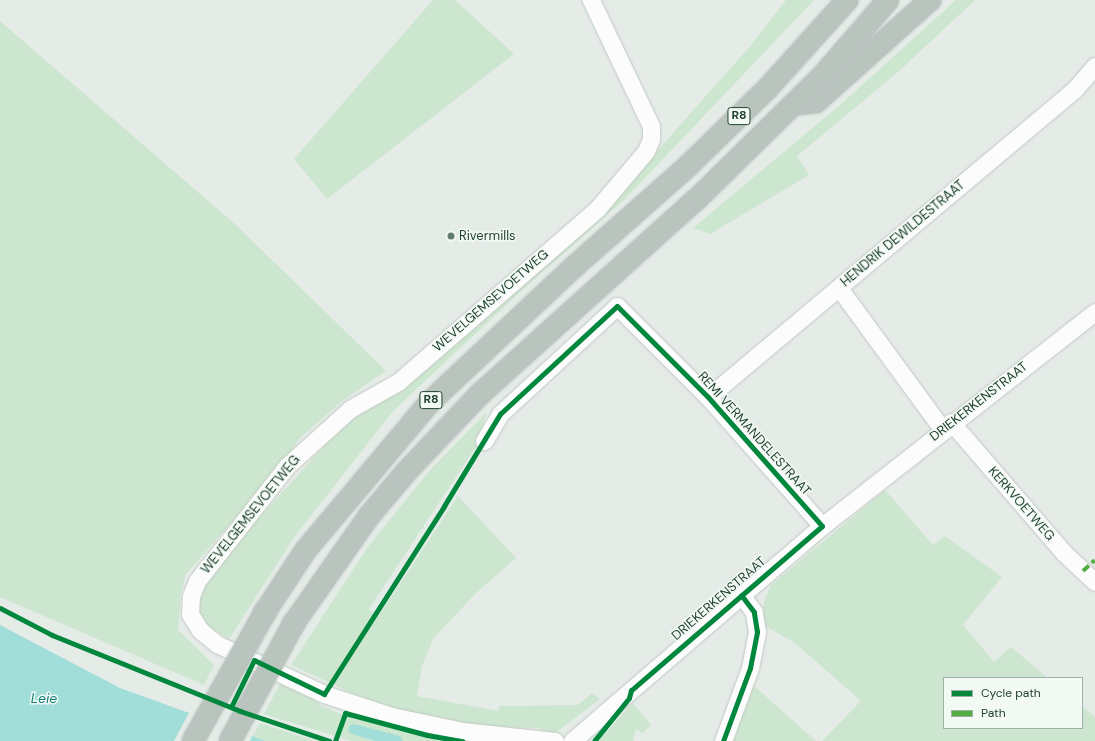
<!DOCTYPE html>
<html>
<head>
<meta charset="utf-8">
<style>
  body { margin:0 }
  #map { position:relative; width:1095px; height:741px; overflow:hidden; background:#e5ebe7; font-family:"DM Sans",sans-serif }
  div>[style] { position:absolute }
  .green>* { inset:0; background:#cde6cf }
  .water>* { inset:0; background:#a1ded9 }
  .pier>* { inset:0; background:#e5ebe7 }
  .roads { filter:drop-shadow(0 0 1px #c2c8c4) drop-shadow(0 0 1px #c2c8c4) }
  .minor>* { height:17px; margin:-8.5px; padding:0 8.5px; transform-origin:8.5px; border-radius:8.5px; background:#fbfcfb }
  .highway>* { height:22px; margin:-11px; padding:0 11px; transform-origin:11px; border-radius:11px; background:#bac4bf }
  .bridges { filter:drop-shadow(0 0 1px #bcc7c1) drop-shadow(0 0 1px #bcc7c1) }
  .highway-bridge>* { height:22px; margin:-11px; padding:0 11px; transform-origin:11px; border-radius:11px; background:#bac4bf }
  .quiet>* { height:4px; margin-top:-2px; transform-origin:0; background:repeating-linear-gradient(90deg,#52ad45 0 8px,transparent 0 12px) }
  .cycleway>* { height:5px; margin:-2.5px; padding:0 2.5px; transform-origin:2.5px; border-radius:2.5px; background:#00873e }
  .dots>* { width:11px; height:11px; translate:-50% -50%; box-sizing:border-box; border:2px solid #f3faf5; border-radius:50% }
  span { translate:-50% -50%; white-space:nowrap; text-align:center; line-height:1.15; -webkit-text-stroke:3px #f3faf5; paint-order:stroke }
  .shield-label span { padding:1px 3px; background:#f3faf5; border:1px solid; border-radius:3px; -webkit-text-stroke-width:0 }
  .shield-label { font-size:12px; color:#204131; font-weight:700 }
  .street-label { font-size:13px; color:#204131 }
  .poi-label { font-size:13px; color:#204131 }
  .left { translate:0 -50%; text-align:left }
  .water-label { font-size:14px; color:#127f79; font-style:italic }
  .legend { position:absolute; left:943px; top:677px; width:140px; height:52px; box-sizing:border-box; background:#f3faf5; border:1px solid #9fb0a7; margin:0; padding:5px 7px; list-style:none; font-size:12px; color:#204131 }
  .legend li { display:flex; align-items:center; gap:8px; height:20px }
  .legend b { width:20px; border:1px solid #9fb0a7 }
</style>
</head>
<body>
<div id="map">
  <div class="green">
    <div style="clip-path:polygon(433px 0,455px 0,514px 54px,327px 199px,294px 159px)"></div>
    <div style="clip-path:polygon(786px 0,814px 0,624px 200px,519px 293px,394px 410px,295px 536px,229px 639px,203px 623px,198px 608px,200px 593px,208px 577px,237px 542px,329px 441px,363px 411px,384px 399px,620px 193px,751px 45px)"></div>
    <div style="clip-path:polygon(956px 0,975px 0,898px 72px,797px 156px,809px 175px,710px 234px,693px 228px,840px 105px)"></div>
    <div style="clip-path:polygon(0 21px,236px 225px,386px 371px,342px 401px,300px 438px,274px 474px,186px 574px,181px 593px,178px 630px,214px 665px,204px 685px,0 597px)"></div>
    <div style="clip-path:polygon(486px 413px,479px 442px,369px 609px,378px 617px,458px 496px,516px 558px,476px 593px,433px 639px,422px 666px,417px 696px,499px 711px,499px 706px,578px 705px,592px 693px,600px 699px,554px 734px,537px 728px,488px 727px,384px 708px,291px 665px,367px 548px,430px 470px)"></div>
    <div style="clip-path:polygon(885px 490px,933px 545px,945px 536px,1002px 577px,963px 625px,994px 662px,1011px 647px,1048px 678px,944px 678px,944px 728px,1082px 728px,1082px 706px,1095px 717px,1095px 741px,822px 741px,861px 701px,795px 643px,765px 626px,761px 621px,765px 598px,771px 585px)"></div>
    <div style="clip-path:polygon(280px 684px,315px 698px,321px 706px,354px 719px,442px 741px,351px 741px,264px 714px)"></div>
    <div style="clip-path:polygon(752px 684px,816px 741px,733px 741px)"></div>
    <div style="clip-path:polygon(633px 703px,651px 725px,643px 733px,636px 729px,633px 741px,598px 741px)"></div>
    <div style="clip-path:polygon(260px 723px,315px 741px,266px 741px,253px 736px)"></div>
  </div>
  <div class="water">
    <div style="clip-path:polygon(0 625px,120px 688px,266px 741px,0 741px)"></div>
    <div style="clip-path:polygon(354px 724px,400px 736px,403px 741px,376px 741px,352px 734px,348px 731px,350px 725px)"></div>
  </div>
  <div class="pier">
    <div style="clip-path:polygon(190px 711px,253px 734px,250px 741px,174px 741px)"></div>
  </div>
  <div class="roads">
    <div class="minor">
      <div style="left:839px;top:288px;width:176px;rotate:53.8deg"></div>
      <div style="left:708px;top:397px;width:478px;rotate:-40deg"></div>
      <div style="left:1074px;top:90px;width:32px;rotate:-49deg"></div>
      <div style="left:951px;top:422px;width:173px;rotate:49.2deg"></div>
      <div style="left:1064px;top:553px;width:42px;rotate:43.1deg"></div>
      <div style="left:484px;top:441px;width:31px;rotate:-59deg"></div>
      <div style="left:500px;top:414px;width:159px;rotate:-42.7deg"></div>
      <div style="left:617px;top:306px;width:129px;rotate:45deg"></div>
      <div style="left:708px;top:397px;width:172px;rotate:48.5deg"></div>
      <div style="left:555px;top:741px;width:93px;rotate:-173.8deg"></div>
      <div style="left:463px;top:731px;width:73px;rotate:-168.1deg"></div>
      <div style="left:392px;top:716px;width:71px;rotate:-162.1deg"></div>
      <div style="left:324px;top:694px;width:118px;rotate:-155deg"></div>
      <div style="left:217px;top:644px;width:22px;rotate:-141deg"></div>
      <div style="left:200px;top:630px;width:19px;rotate:-122deg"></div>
      <div style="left:190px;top:614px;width:18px;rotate:-87deg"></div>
      <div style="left:191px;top:596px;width:16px;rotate:-68deg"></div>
      <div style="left:197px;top:581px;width:146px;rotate:-52deg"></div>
      <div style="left:287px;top:466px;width:85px;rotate:-42.1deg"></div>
      <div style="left:350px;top:409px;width:55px;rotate:-29.4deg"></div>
      <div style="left:398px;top:382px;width:264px;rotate:-41deg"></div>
      <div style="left:597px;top:209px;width:76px;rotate:-49.8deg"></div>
      <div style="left:646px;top:151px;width:13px;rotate:-67deg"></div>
      <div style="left:651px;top:139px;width:13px;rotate:-90deg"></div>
      <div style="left:651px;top:126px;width:140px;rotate:-115.5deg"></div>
      <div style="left:572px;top:741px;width:330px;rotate:-40.7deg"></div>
      <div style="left:822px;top:526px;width:347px;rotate:-38.1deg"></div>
      <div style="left:723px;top:741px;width:78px;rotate:-69.7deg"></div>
      <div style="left:750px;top:668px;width:37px;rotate:-79deg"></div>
      <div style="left:757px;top:632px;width:20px;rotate:-99deg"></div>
      <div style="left:754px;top:612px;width:21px;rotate:-127deg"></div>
    </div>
    <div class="highway">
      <div style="left:799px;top:104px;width:17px;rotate:-7deg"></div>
      <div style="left:816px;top:102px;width:153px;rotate:-41.8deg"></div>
      <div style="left:265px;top:612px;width:73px;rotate:-56.7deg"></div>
      <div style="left:305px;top:551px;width:196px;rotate:-50deg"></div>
      <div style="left:431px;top:401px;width:197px;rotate:-43.2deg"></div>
      <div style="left:575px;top:266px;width:149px;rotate:-41.5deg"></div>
      <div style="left:687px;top:167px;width:112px;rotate:-44.3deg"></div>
      <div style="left:767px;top:89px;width:120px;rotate:-48deg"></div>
      <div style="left:294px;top:623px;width:131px;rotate:-55deg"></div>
      <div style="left:369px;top:516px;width:57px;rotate:-49.9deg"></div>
      <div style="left:406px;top:472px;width:106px;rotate:-46.5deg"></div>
      <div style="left:479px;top:395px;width:293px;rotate:-42deg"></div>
      <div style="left:697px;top:199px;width:180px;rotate:-44.5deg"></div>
      <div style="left:825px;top:73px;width:96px;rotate:-49.2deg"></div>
    </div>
  </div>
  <div class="bridges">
    <div class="highway-bridge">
      <div style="left:193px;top:741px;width:148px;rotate:-60.8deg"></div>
      <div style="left:230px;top:741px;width:134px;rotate:-61.5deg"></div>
    </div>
  </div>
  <div class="quiet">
    <div style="left:1083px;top:571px;width:16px;rotate:-43deg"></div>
  </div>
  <div class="cycleway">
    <div style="left:0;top:608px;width:59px;rotate:27.4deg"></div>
    <div style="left:52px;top:635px;width:203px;rotate:22deg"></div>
    <div style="left:240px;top:711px;width:94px;rotate:18.6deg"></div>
    <div style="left:231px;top:707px;width:52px;rotate:-63.9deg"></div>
    <div style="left:254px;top:660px;width:78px;rotate:25.9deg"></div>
    <div style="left:324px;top:694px;width:223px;rotate:-57.4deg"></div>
    <div style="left:444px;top:506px;width:108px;rotate:-58.7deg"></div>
    <div style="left:500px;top:414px;width:159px;rotate:-42.7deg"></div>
    <div style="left:617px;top:306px;width:129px;rotate:45deg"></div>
    <div style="left:708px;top:397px;width:172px;rotate:48.5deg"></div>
    <div style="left:822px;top:526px;width:252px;rotate:139.3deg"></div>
    <div style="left:631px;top:690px;width:8px;rotate:104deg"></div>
    <div style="left:629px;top:698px;width:55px;rotate:129.1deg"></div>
    <div style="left:335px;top:741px;width:30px;rotate:-70deg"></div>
    <div style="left:345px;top:713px;width:85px;rotate:15deg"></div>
    <div style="left:427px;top:735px;width:36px;rotate:10deg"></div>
    <div style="left:723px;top:741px;width:78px;rotate:-69.7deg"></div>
    <div style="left:750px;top:668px;width:37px;rotate:-79deg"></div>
    <div style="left:757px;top:632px;width:20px;rotate:-99deg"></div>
    <div style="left:754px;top:612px;width:21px;rotate:-127deg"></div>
  </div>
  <div class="dots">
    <div style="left:451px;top:236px;background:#657c71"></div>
  </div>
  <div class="shield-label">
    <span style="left:739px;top:116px">R8</span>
    <span style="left:431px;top:400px">R8</span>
  </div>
  <div class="street-label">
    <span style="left:903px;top:234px;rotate:-40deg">HENDRIK DEWILDESTRAAT</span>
    <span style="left:491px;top:301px;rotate:-41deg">WEVELGEMSEVOETWEG</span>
    <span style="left:979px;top:402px;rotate:-38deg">DRIEKERKENSTRAAT</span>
    <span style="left:754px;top:434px;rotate:48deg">REMI VERMANDELESTRAAT</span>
    <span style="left:1021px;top:504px;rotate:49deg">KERKVOETWEG</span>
    <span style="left:251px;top:515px;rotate:-51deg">WEVELGEMSEVOETWEG</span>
    <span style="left:719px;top:599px;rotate:-41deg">DRIEKERKENSTRAAT</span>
  </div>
  <div class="poi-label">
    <span class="left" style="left:459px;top:236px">Rivermills</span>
  </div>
  <div class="water-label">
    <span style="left:44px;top:698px">Leie</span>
  </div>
  <ul class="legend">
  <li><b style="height:5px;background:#00873e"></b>Cycle path</li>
  <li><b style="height:5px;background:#52ad45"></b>Path</li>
  </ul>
</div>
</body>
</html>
